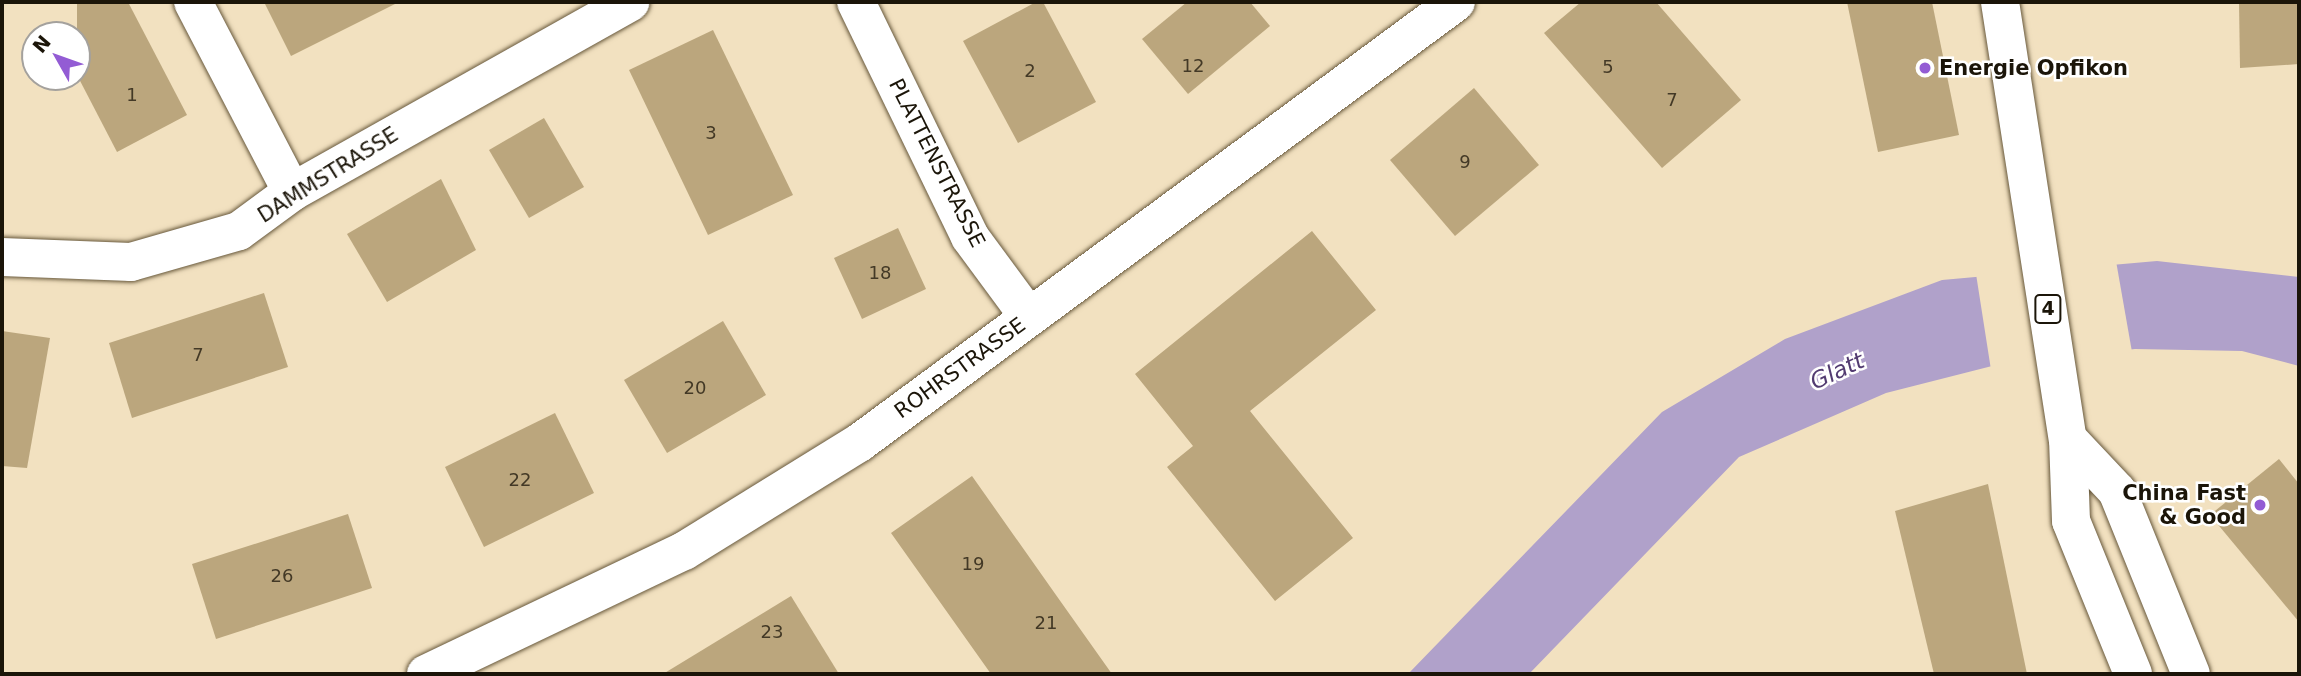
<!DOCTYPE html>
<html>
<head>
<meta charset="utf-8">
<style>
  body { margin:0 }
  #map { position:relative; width:2301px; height:676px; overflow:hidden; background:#f2e1c0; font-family:"DejaVu Sans",sans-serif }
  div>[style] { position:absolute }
  .water>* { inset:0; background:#b0a1ca }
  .pier>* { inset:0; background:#f2e1c0 }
  .building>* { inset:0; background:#bba67d }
  .roads { filter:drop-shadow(0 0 2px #67583b) drop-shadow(0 0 2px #67583b) }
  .minor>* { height:38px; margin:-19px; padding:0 19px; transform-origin:19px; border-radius:19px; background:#fff }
  .secondary>* { height:38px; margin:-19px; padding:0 19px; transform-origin:19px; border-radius:19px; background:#fff }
  .primary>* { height:38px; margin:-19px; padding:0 19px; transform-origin:19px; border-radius:19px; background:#fff }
  .dots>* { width:19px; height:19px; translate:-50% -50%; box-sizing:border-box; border:4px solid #fff; border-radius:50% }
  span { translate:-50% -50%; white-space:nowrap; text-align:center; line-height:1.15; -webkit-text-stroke:5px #fff; paint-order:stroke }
  .number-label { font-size:18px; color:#433926 }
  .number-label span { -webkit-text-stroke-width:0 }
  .shield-label span { padding:2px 5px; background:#fff; border:2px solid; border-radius:5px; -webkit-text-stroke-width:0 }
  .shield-label { font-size:19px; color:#1b1509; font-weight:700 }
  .poi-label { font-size:21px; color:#1b1509; font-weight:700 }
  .left { translate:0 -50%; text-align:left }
  .right { translate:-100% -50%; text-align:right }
  .street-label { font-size:21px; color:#1b1509 }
  .water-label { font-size:23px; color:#523b71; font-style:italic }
  .frame { position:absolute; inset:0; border:4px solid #1b1509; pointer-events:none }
  .north { position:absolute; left:21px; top:21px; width:70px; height:70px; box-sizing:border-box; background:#fff; border:2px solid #a4a19d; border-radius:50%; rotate:310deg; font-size:19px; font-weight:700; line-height:28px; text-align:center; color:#1b1509 }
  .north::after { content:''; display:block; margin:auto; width:24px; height:32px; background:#935cd4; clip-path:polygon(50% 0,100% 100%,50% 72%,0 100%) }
</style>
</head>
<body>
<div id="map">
  <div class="water">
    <div style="clip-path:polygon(2157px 261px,2299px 277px,2299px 366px,2242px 351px,2135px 349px,1996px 365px,1886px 393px,1739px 457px,1529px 674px,1408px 674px,1662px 412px,1785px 339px,1942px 280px)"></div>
  </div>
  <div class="pier">
    <div style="clip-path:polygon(2116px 261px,2132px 352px,1991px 370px,1976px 274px)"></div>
  </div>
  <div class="building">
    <div style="clip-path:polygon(77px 2px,128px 2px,187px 115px,117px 152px,77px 75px)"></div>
    <div style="clip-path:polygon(264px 2px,399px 2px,291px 56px)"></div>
    <div style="clip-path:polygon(1036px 2px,1043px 2px,1096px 102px,1018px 143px,963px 41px)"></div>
    <div style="clip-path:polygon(1187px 2px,1250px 2px,1270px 26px,1188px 94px,1142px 39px)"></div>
    <div style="clip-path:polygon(1581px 2px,1656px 2px,1741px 100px,1662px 168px,1544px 33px)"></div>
    <div style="clip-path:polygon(1847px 2px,1932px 2px,1959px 135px,1878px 152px)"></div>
    <div style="clip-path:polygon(2239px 2px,2299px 2px,2299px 64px,2240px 68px)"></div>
    <div style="clip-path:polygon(713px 30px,793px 195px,708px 235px,629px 70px)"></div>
    <div style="clip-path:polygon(1474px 88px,1539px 165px,1455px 236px,1390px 160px)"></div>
    <div style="clip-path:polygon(544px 118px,584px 187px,529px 218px,489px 150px)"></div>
    <div style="clip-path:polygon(441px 179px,476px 250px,387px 302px,347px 234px)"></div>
    <div style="clip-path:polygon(898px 228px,926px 289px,862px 319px,834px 258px)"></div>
    <div style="clip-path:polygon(1312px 231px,1376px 310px,1250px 411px,1353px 538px,1275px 601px,1167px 467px,1193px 446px,1135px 374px)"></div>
    <div style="clip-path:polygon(264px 293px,288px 367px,132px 418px,109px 343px)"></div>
    <div style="clip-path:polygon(723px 321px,766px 395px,667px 453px,624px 380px)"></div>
    <div style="clip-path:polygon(2px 331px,50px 338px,27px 468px,2px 466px)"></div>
    <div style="clip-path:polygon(555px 413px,594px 493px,484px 547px,445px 467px)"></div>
    <div style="clip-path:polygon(2279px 459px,2299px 484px,2299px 622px,2210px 515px)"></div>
    <div style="clip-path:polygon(972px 476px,1056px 595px,1112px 674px,991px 674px,891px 533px)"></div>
    <div style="clip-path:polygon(1988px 484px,2027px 674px,1934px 674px,1895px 511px)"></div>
    <div style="clip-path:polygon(348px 514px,372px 588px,216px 639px,192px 564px)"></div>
    <div style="clip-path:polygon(791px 596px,839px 674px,663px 674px)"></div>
  </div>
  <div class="roads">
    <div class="minor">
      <div style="left:193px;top:2px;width:214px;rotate:62.5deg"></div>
      <div style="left:856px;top:2px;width:261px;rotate:64.1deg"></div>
      <div style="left:970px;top:237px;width:99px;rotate:53.6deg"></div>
      <div style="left:2px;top:257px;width:129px;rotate:2.2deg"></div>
      <div style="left:131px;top:262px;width:112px;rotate:-16deg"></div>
      <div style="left:239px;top:231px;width:66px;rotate:-36.3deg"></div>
      <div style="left:292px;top:192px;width:388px;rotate:-29.3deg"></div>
    </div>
    <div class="secondary">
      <div style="left:426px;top:674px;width:286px;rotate:-25.5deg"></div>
      <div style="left:684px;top:551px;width:206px;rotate:-31.7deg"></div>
      <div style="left:859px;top:443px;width:742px;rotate:-36.45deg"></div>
    </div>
    <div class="primary">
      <div style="left:2000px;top:2px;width:442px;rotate:81.2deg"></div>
      <div style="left:2068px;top:439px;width:82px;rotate:87.9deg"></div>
      <div style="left:2071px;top:521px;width:165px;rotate:67.9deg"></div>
      <div style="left:2068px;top:439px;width:71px;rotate:46.7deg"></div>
      <div style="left:2117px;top:491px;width:197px;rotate:68deg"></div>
    </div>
  </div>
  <div class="dots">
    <div style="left:1925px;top:68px;background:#935cd4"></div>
    <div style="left:2260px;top:505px;background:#935cd4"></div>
  </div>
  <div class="number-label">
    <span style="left:1193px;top:66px">12</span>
    <span style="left:1608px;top:67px">5</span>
    <span style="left:1030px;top:71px">2</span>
    <span style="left:132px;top:95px">1</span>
    <span style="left:1672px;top:100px">7</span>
    <span style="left:711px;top:133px">3</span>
    <span style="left:1465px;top:162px">9</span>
    <span style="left:880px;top:273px">18</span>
    <span style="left:198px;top:355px">7</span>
    <span style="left:695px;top:388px">20</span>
    <span style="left:520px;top:480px">22</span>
    <span style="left:973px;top:564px">19</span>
    <span style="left:282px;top:576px">26</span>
    <span style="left:1046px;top:623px">21</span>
    <span style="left:772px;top:632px">23</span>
  </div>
  <div class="shield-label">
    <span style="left:2048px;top:309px">4</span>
  </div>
  <div class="poi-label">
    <span class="left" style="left:1939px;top:68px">Energie Opfikon</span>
    <span class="right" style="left:2246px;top:505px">China Fast<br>&amp; Good</span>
  </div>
  <div class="street-label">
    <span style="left:937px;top:163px;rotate:63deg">PLATTENSTRASSE</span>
    <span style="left:328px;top:175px;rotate:-32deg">DAMMSTRASSE</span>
    <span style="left:960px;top:368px;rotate:-36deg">ROHRSTRASSE</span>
  </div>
  <div class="water-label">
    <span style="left:1837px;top:371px;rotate:-25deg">Glatt</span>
  </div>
  <div class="frame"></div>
  <div class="north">N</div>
</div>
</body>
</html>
